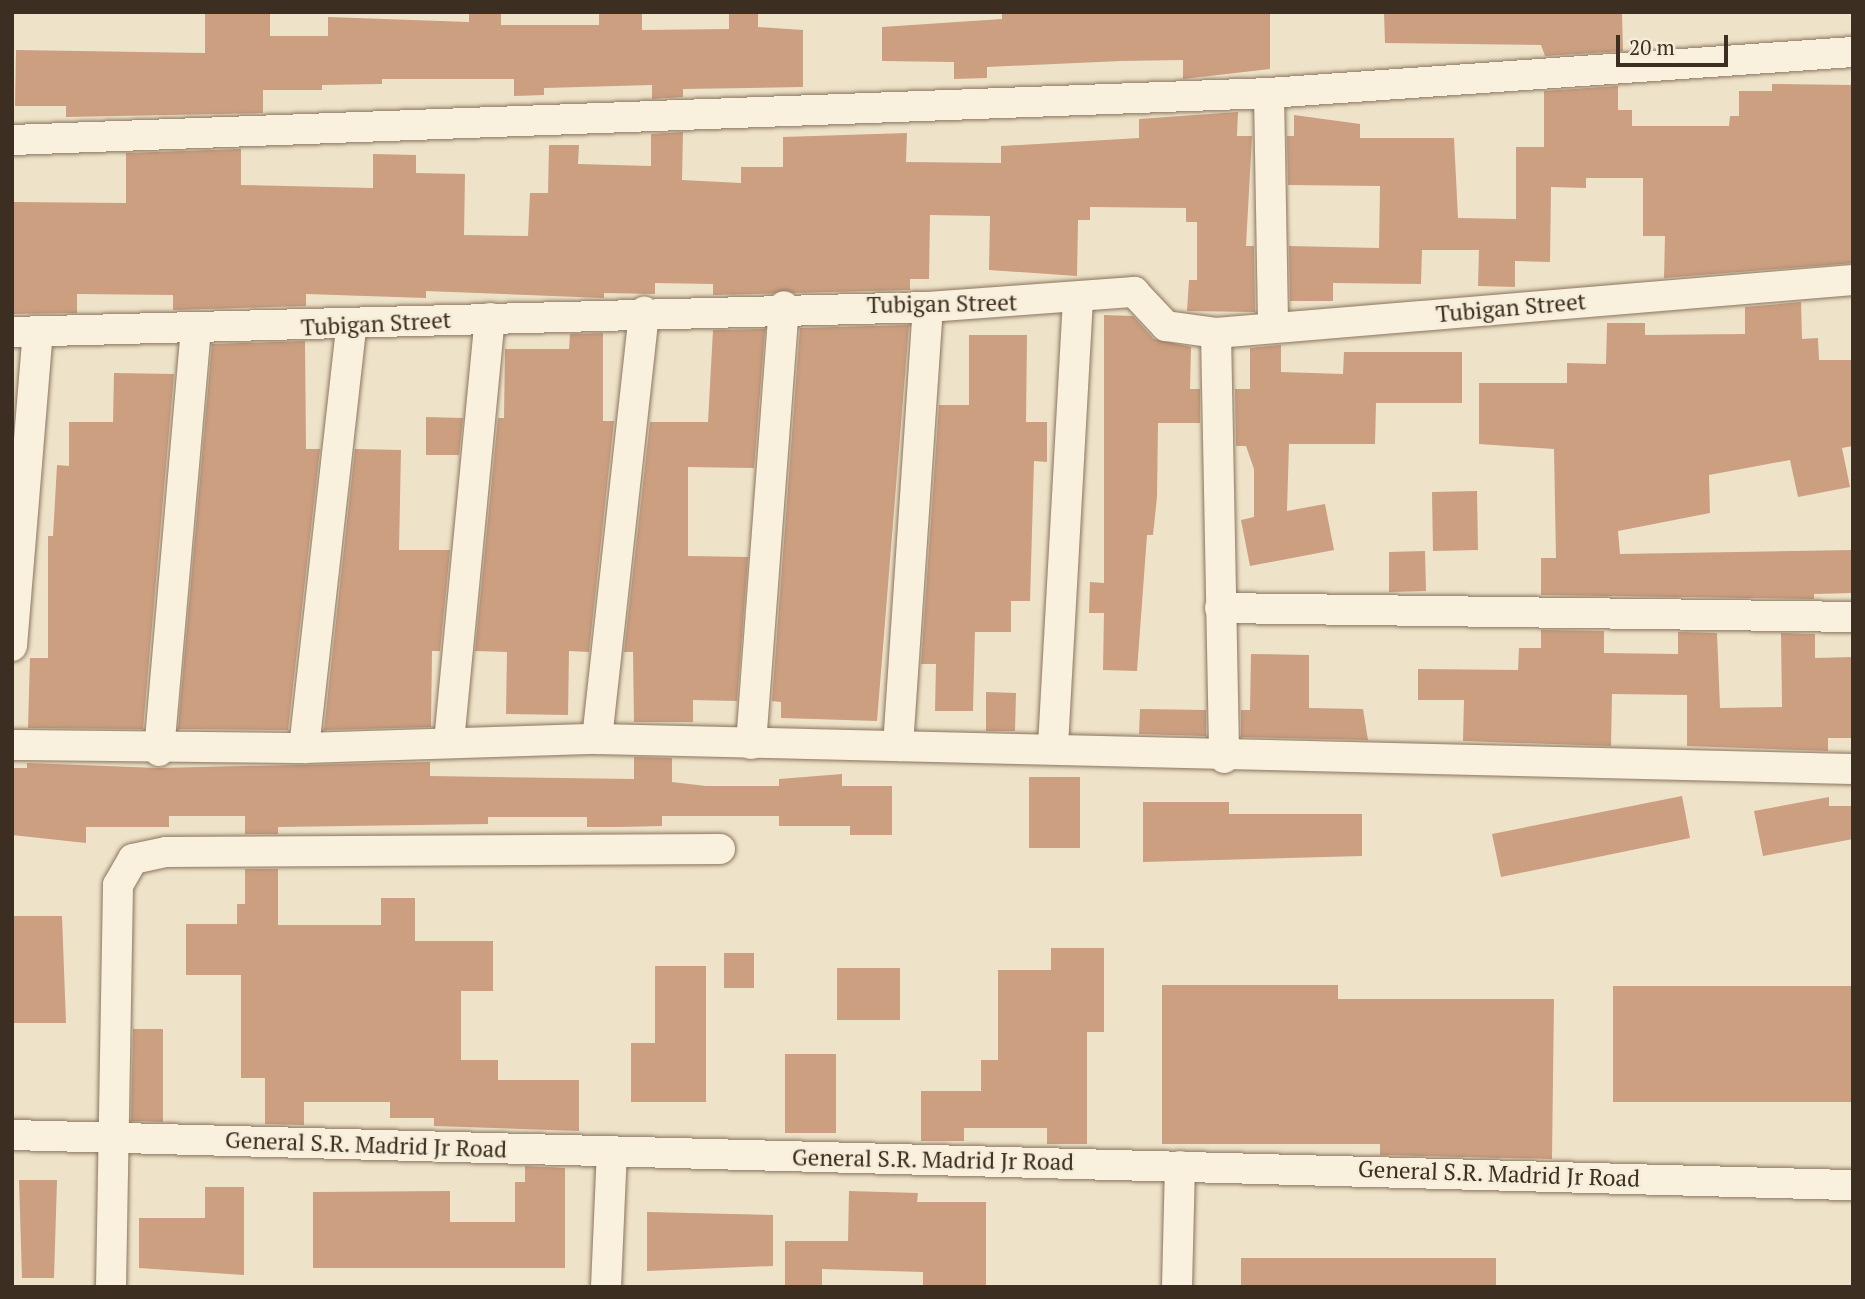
<!DOCTYPE html>
<html>
<head>
<meta charset="utf-8">
<style>
  body { margin:0 }
  #map { position:relative; width:1865px; height:1299px; overflow:hidden; background:#eee3c9; font-family:"PT Serif",serif }
  div>[style] { position:absolute }
  .building>* { inset:0; background:#cb9f80 }
  .roads { filter:drop-shadow(0 0 2px #8b755e) drop-shadow(0 0 2px #8b755e) }
  .street>* { height:30px; margin:-15px; padding:0 15px; transform-origin:15px; border-radius:15px; background:#f9f0dd }
  span { translate:-50% -50%; white-space:nowrap; text-align:center; line-height:1.15; -webkit-text-stroke:5px #f6edd9; paint-order:stroke }
  .street-label { font-size:23px; color:#3c2e21 }
  .frame { position:absolute; inset:0; border:14px solid #3c2e21; pointer-events:none }
  .scale { position:absolute; left:1616px; top:35px; width:112px; height:32px; box-sizing:border-box; border:4px solid #3c2e21; border-top:0; padding-left:9px; font-size:21px; line-height:24px; white-space:nowrap; color:#3c2e21; -webkit-text-stroke:5px #f6edd9; paint-order:stroke }
</style>
</head>
<body>
<div id="map">
  <div class="building">
    <div style="clip-path:polygon(205px 12px,270px 12px,270px 36px,328px 36px,328px 17px,469px 22px,469px 12px,501px 12px,501px 25px,599px 25px,599px 14px,642px 14px,642px 30px,729px 29px,729px 12px,758px 12px,758px 27px,803px 30px,803px 87px,683px 89px,683px 97px,652px 99px,652px 85px,544px 88px,544px 95px,514px 96px,514px 79px,382px 79px,382px 84px,322px 85px,322px 90px,263px 90px,263px 113px,66px 117px,66px 106px,15px 106px,16px 50px,205px 53px)"></div>
    <div style="clip-path:polygon(1002px 12px,1270px 12px,1270px 69px,1183px 79px,1183px 60px,1121px 61px,987px 67px,987px 78px,954px 79px,954px 62px,882px 61px,882px 27px,1002px 19px)"></div>
    <div style="clip-path:polygon(1384px 12px,1622px 12px,1623px 51px,1545px 56px,1541px 45px,1385px 43px)"></div>
    <div style="clip-path:polygon(1772px 84px,1853px 85px,1853px 263px,1664px 278px,1665px 236px,1643px 236px,1643px 178px,1586px 178px,1586px 188px,1551px 187px,1550px 262px,1515px 261px,1515px 287px,1478px 286px,1479px 250px,1422px 250px,1421px 284px,1333px 283px,1333px 301px,1290px 301px,1289px 246px,1379px 248px,1380px 186px,1288px 185px,1287px 136px,1294px 136px,1294px 115px,1360px 124px,1360px 138px,1454px 138px,1458px 218px,1516px 219px,1516px 147px,1544px 147px,1544px 91px,1618px 86px,1618px 110px,1632px 110px,1632px 126px,1729px 126px,1730px 116px,1739px 116px,1739px 91px,1772px 91px)"></div>
    <div style="clip-path:polygon(1238px 112px,1237px 136px,1252px 136px,1246px 246px,1254px 246px,1255px 312px,1187px 311px,1189px 280px,1197px 280px,1197px 222px,1186px 222px,1186px 208px,1090px 207px,1090px 220px,1078px 220px,1077px 276px,989px 270px,990px 216px,930px 215px,929px 279px,910px 279px,910px 290px,713px 295px,713px 284px,655px 283px,655px 294px,604px 293px,604px 298px,426px 291px,426px 298px,306px 294px,306px 306px,173px 310px,173px 295px,77px 294px,77px 313px,12px 314px,12px 202px,126px 203px,126px 153px,241px 149px,241px 185px,373px 188px,373px 154px,416px 155px,416px 173px,465px 174px,464px 235px,528px 236px,530px 193px,548px 193px,549px 145px,579px 145px,578px 164px,651px 166px,651px 134px,683px 132px,682px 180px,741px 183px,741px 167px,783px 167px,783px 137px,907px 133px,906px 162px,1001px 163px,1001px 146px,1139px 138px,1139px 119px)"></div>
    <div style="clip-path:polygon(1801px 302px,1802px 339px,1818px 338px,1819px 360px,1853px 360px,1853px 446px,1842px 448px,1850px 487px,1798px 497px,1790px 460px,1709px 475px,1710px 513px,1618px 531px,1620px 554px,1853px 550px,1853px 593px,1814px 594px,1814px 599px,1541px 595px,1541px 558px,1556px 558px,1554px 449px,1479px 444px,1479px 383px,1567px 383px,1567px 363px,1606px 364px,1607px 323px,1645px 323px,1645px 335px,1745px 334px,1745px 307px)"></div>
    <div style="clip-path:polygon(1104px 315px,1133px 316px,1154px 339px,1191px 347px,1190px 389px,1200px 389px,1200px 423px,1158px 423px,1157px 497px,1153px 535px,1147px 535px,1137px 671px,1103px 670px,1104px 613px,1089px 613px,1090px 582px,1104px 583px)"></div>
    <div style="clip-path:polygon(909px 325px,877px 721px,781px 718px,781px 702px,772px 701px,800px 328px)"></div>
    <div style="clip-path:polygon(765px 329px,754px 468px,688px 467px,688px 556px,748px 557px,737px 701px,693px 700px,693px 722px,634px 722px,633px 652px,624px 652px,650px 422px,708px 422px,713px 330px)"></div>
    <div style="clip-path:polygon(603px 333px,603px 421px,614px 421px,589px 652px,569px 651px,568px 715px,506px 714px,507px 652px,475px 651px,498px 418px,504px 418px,505px 349px,569px 349px,570px 334px)"></div>
    <div style="clip-path:polygon(969px 335px,1027px 335px,1026px 422px,1047px 422px,1047px 462px,1034px 461px,1030px 601px,1011px 601px,1011px 632px,975px 632px,973px 711px,935px 711px,936px 664px,921px 664px,939px 405px,969px 405px)"></div>
    <div style="clip-path:polygon(305px 341px,306px 449px,320px 449px,288px 730px,178px 729px,212px 344px)"></div>
    <div style="clip-path:polygon(1281px 345px,1281px 372px,1343px 374px,1344px 352px,1462px 352px,1462px 403px,1376px 403px,1375px 444px,1289px 444px,1287px 511px,1325px 504px,1334px 550px,1250px 566px,1241px 520px,1254px 517px,1254px 469px,1246px 446px,1236px 446px,1235px 389px,1250px 389px,1250px 348px)"></div>
    <div style="clip-path:polygon(114px 373px,174px 374px,143px 729px,28px 728px,30px 658px,48px 658px,48px 536px,53px 536px,57px 465px,69px 466px,69px 422px,113px 422px)"></div>
    <div style="clip-path:polygon(426px 417px,463px 418px,459px 455px,426px 455px)"></div>
    <div style="clip-path:polygon(355px 449px,401px 450px,399px 550px,450px 550px,440px 651px,432px 651px,431px 727px,324px 730px)"></div>
    <div style="clip-path:polygon(1477px 491px,1478px 550px,1433px 551px,1432px 492px)"></div>
    <div style="clip-path:polygon(1425px 551px,1426px 591px,1389px 592px,1389px 552px)"></div>
    <div style="clip-path:polygon(1541px 630px,1604px 631px,1604px 653px,1678px 654px,1678px 632px,1717px 633px,1720px 708px,1782px 707px,1781px 633px,1815px 634px,1815px 658px,1853px 657px,1853px 738px,1828px 738px,1828px 751px,1687px 746px,1687px 695px,1612px 694px,1611px 746px,1463px 741px,1464px 700px,1418px 700px,1418px 669px,1518px 670px,1519px 648px,1541px 648px)"></div>
    <div style="clip-path:polygon(1251px 654px,1309px 655px,1309px 708px,1363px 709px,1368px 740px,1241px 737px,1241px 710px,1250px 710px)"></div>
    <div style="clip-path:polygon(986px 692px,1016px 693px,1015px 731px,986px 731px)"></div>
    <div style="clip-path:polygon(1140px 709px,1206px 710px,1206px 736px,1139px 734px)"></div>
    <div style="clip-path:polygon(634px 757px,672px 758px,672px 782px,706px 786px,779px 786px,779px 779px,842px 774px,842px 786px,892px 786px,892px 835px,850px 835px,850px 826px,779px 826px,779px 816px,662px 816px,662px 826px,620px 827px,587px 827px,587px 817px,488px 817px,488px 824px,278px 827px,278px 834px,245px 834px,245px 816px,169px 816px,169px 827px,86px 827px,86px 843px,12px 835px,12px 768px,27px 768px,27px 763px,158px 768px,430px 762px,430px 776px,634px 779px)"></div>
    <div style="clip-path:polygon(1029px 777px,1080px 777px,1080px 848px,1029px 848px)"></div>
    <div style="clip-path:polygon(1682px 796px,1690px 838px,1501px 877px,1492px 834px)"></div>
    <div style="clip-path:polygon(1829px 797px,1829px 806px,1853px 806px,1853px 839px,1763px 856px,1754px 811px)"></div>
    <div style="clip-path:polygon(1143px 802px,1229px 802px,1229px 814px,1362px 814px,1362px 856px,1143px 862px)"></div>
    <div style="clip-path:polygon(245px 869px,278px 869px,278px 925px,381px 925px,381px 898px,415px 898px,415px 941px,493px 941px,493px 991px,461px 991px,461px 1060px,498px 1060px,498px 1080px,579px 1080px,579px 1131px,434px 1126px,434px 1118px,390px 1118px,390px 1102px,304px 1102px,304px 1125px,265px 1124px,265px 1078px,241px 1078px,241px 975px,186px 975px,186px 924px,237px 924px,237px 904px,245px 904px)"></div>
    <div style="clip-path:polygon(12px 916px,62px 916px,66px 1023px,12px 1023px)"></div>
    <div style="clip-path:polygon(1051px 948px,1104px 948px,1104px 1032px,1087px 1032px,1087px 1144px,1047px 1144px,1047px 1128px,964px 1128px,964px 1141px,921px 1141px,921px 1091px,981px 1091px,981px 1060px,998px 1060px,998px 970px,1051px 970px)"></div>
    <div style="clip-path:polygon(724px 953px,754px 953px,754px 988px,724px 988px)"></div>
    <div style="clip-path:polygon(655px 966px,706px 966px,706px 1102px,631px 1102px,631px 1043px,655px 1043px)"></div>
    <div style="clip-path:polygon(837px 968px,900px 968px,900px 1020px,837px 1020px)"></div>
    <div style="clip-path:polygon(1162px 985px,1338px 985px,1338px 999px,1554px 999px,1552px 1159px,1380px 1155px,1380px 1144px,1162px 1144px)"></div>
    <div style="clip-path:polygon(1613px 986px,1853px 986px,1853px 1102px,1613px 1102px)"></div>
    <div style="clip-path:polygon(133px 1029px,163px 1029px,163px 1122px,131px 1121px)"></div>
    <div style="clip-path:polygon(785px 1054px,836px 1054px,836px 1133px,785px 1133px)"></div>
    <div style="clip-path:polygon(525px 1166px,565px 1168px,565px 1268px,313px 1268px,313px 1192px,450px 1191px,450px 1222px,515px 1222px,515px 1182px,525px 1182px)"></div>
    <div style="clip-path:polygon(19px 1180px,57px 1180px,54px 1278px,22px 1278px)"></div>
    <div style="clip-path:polygon(205px 1187px,244px 1187px,244px 1275px,139px 1268px,139px 1218px,205px 1218px)"></div>
    <div style="clip-path:polygon(849px 1191px,918px 1193px,917px 1202px,986px 1202px,986px 1287px,923px 1287px,923px 1272px,822px 1269px,822px 1286px,785px 1286px,785px 1241px,848px 1241px)"></div>
    <div style="clip-path:polygon(647px 1212px,773px 1215px,773px 1266px,647px 1271px)"></div>
    <div style="clip-path:polygon(1241px 1258px,1496px 1258px,1496px 1287px,1241px 1287px)"></div>
  </div>
  <div class="roads">
    <div class="street">
      <div style="left:1269px;top:93px;width:235px;rotate:89deg"></div>
      <div style="left:12px;top:140px;width:1258px;rotate:-2.14deg"></div>
      <div style="left:1269px;top:93px;width:585px;rotate:-4.02deg"></div>
      <div style="left:12px;top:332px;width:916px;rotate:-1.56deg"></div>
      <div style="left:928px;top:307px;width:207px;rotate:-4.2deg"></div>
      <div style="left:1134px;top:292px;width:47px;rotate:46.7deg"></div>
      <div style="left:1166px;top:326px;width:50px;rotate:8deg"></div>
      <div style="left:1216px;top:333px;width:639px;rotate:-4.76deg"></div>
      <div style="left:1216px;top:333px;width:425px;rotate:88.9deg"></div>
      <div style="left:1220px;top:608px;width:633px;rotate:0.81deg"></div>
      <div style="left:12px;top:646px;width:315px;rotate:-85.3deg"></div>
      <div style="left:597px;top:739px;width:430px;rotate:-83.7deg"></div>
      <div style="left:449px;top:742px;width:426px;rotate:-84.5deg"></div>
      <div style="left:751px;top:744px;width:439px;rotate:-85.7deg"></div>
      <div style="left:12px;top:745px;width:292px;rotate:0.6deg"></div>
      <div style="left:304px;top:748px;width:424px;rotate:-83.6deg"></div>
      <div style="left:898px;top:746px;width:440px;rotate:-86.1deg"></div>
      <div style="left:1053px;top:746px;width:447px;rotate:-86.8deg"></div>
      <div style="left:304px;top:748px;width:293px;rotate:-1.8deg"></div>
      <div style="left:597px;top:739px;width:1256px;rotate:1.37deg"></div>
      <div style="left:159px;top:751px;width:424px;rotate:-85deg"></div>
      <div style="left:12px;top:1135px;width:1842px;rotate:1.56deg"></div>
      <div style="left:111px;top:1287px;width:402px;rotate:-89deg"></div>
      <div style="left:118px;top:885px;width:30px;rotate:-60deg"></div>
      <div style="left:133px;top:859px;width:34px;rotate:-12deg"></div>
      <div style="left:166px;top:852px;width:554px;rotate:-0.31deg"></div>
      <div style="left:606px;top:1287px;width:135px;rotate:-87.5deg"></div>
      <div style="left:1177px;top:1287px;width:121px;rotate:-88.6deg"></div>
    </div>
  </div>
  <div class="street-label">
    <span style="left:942px;top:304px;rotate:-1deg">Tubigan Street</span>
    <span style="left:1511px;top:308px;rotate:-5deg">Tubigan Street</span>
    <span style="left:376px;top:324px;rotate:-3deg">Tubigan Street</span>
    <span style="left:366px;top:1145px;rotate:2deg">General S.R. Madrid Jr Road</span>
    <span style="left:933px;top:1160px;rotate:1deg">General S.R. Madrid Jr Road</span>
    <span style="left:1499px;top:1174px;rotate:2deg">General S.R. Madrid Jr Road</span>
  </div>
  <div class="frame"></div>
  <div class="scale">20 m</div>
</div>
</body>
</html>
